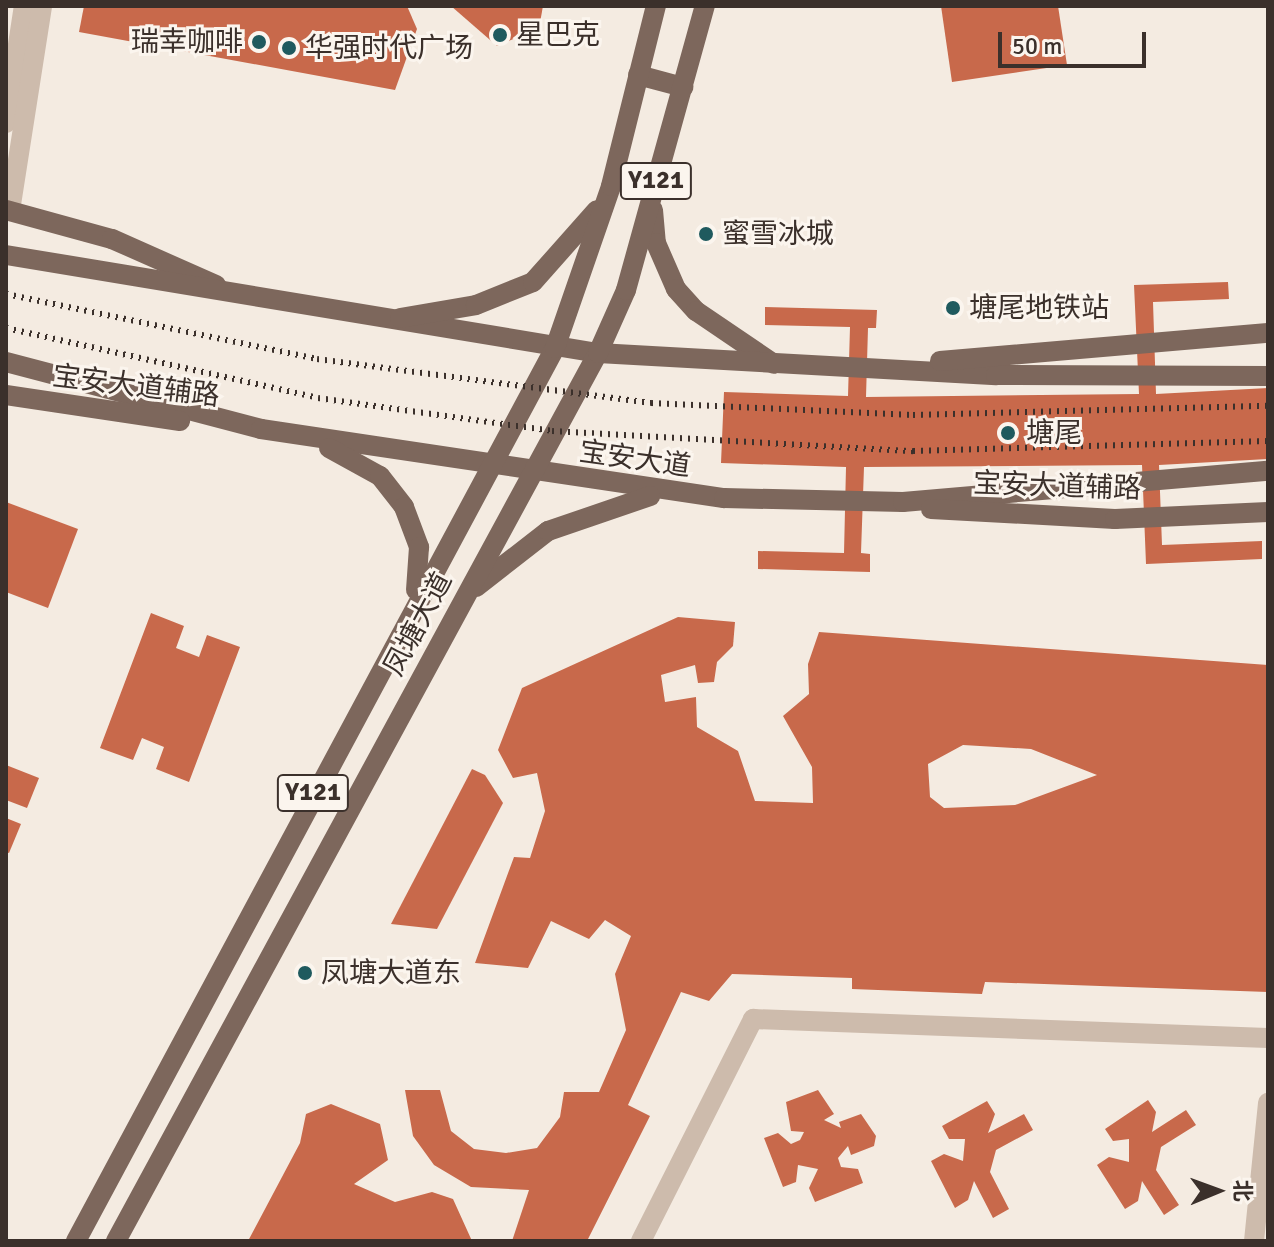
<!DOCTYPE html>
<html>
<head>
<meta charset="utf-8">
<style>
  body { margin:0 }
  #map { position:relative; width:1274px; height:1247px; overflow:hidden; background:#f4ebe1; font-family:Signika,"Noto Sans SC",sans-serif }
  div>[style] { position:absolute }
  .building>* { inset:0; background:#c8694b }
  .minor>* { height:20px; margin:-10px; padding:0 10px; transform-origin:10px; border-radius:10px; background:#cdbbac }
  .major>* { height:20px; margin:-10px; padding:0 10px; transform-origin:10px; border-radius:10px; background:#7d675c }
  .rail>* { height:6px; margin-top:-3px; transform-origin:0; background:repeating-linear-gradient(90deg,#3b302b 0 2px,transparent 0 8px) }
  .dots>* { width:22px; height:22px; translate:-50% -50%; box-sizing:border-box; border:4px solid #fbf5ee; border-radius:50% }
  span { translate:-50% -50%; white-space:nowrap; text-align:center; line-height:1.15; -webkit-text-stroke:6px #fbf5ee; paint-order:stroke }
  .shield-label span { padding:2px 6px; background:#fbf5ee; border:2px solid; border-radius:6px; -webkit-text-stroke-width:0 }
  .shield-label { font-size:26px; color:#3b302b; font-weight:700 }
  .poi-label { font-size:28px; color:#3b302b }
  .left { translate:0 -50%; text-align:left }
  .right { translate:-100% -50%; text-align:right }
  .street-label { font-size:28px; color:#3b302b }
  .frame { position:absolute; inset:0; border:8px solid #3b302b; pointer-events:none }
  .north { position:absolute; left:1178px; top:1151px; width:80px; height:80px; -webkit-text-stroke:6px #fbf5ee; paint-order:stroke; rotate:89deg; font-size:22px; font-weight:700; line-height:32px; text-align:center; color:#3b302b }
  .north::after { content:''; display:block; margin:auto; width:28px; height:36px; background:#3b302b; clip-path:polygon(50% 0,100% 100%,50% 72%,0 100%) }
  .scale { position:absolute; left:998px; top:32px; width:148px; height:36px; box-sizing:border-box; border:4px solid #3b302b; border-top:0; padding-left:10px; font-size:24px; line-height:28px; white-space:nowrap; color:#3b302b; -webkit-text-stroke:6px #fbf5ee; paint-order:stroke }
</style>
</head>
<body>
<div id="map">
  <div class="building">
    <div style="clip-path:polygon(84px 6px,407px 6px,417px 29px,395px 90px,79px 32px)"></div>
    <div style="clip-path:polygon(451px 6px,543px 6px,539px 28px,497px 46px)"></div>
    <div style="clip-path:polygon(941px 6px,1058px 6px,1067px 65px,952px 82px)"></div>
    <div style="clip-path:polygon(1228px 282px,1229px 299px,1153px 302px,1156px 394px,1268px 388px,1268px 459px,1159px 465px,1162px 545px,1262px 541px,1262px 559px,1146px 564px,1142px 465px,864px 467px,861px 553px,870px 554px,870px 572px,758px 569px,758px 551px,844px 553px,846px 467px,721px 463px,724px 392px,848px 396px,850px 327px,765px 325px,765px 307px,877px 310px,876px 328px,868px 328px,866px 397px,1139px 394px,1134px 285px)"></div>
    <div style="clip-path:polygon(6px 502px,78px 529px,48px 608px,6px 592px)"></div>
    <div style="clip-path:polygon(151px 613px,184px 626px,176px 648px,199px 657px,207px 635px,240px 647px,189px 782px,156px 769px,164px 747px,142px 738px,133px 760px,100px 748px)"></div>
    <div style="clip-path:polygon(evenodd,678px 617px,735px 622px,733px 646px,717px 662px,714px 682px,698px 683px,695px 665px,661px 675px,665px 702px,696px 697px,697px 727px,738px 751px,755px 801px,813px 803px,812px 767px,783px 716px,809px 694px,808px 664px,819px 632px,1268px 665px,1268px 992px,985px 982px,982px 994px,852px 989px,852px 978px,732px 974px,709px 1001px,681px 992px,628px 1105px,650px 1116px,587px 1241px,512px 1241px,529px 1190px,471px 1187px,434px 1165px,413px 1136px,405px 1090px,440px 1090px,451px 1131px,474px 1149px,506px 1153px,537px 1148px,560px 1117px,564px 1092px,599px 1092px,626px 1030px,615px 974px,631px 936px,605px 920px,589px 939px,551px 921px,528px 968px,475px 963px,514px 857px,530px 858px,545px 811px,537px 773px,513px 778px,498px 750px,522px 688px,678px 617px,963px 745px,1031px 749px,1097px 775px,1015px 805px,944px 808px,930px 797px,928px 764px,963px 745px)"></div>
    <div style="clip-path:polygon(6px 765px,39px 778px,27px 808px,6px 800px)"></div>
    <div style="clip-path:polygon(472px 769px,485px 775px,503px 803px,437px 929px,391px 924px)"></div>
    <div style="clip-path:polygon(6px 818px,21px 824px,9px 853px,6px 852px)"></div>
    <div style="clip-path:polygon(818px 1090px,834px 1114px,824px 1120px,841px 1128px,839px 1122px,861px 1114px,876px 1136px,874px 1146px,851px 1155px,848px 1146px,838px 1158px,841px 1167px,858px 1169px,863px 1183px,815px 1202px,809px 1188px,818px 1169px,798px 1165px,796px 1182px,783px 1187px,764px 1138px,778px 1133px,791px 1144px,800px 1140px,804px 1132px,791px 1131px,786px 1102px)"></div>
    <div style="clip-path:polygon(1148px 1100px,1156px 1112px,1152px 1132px,1186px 1110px,1196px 1125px,1161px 1147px,1156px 1170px,1179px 1205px,1164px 1215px,1142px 1181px,1138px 1201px,1125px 1209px,1097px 1165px,1109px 1157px,1129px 1162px,1129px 1139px,1113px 1141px,1105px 1129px)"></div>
    <div style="clip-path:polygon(987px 1101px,995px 1114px,988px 1133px,1024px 1114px,1033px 1130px,996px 1150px,990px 1172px,1009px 1209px,993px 1218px,974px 1181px,968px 1200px,955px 1208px,931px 1161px,944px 1154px,963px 1161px,965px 1139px,949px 1139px,942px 1126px)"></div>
    <div style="clip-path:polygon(331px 1104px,380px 1124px,388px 1160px,354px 1184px,395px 1202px,432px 1192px,453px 1199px,472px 1241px,248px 1241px,300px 1143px,306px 1114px)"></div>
  </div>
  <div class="minor">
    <div style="left:6px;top:123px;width:118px;rotate:-81.3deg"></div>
    <div style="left:10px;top:211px;width:207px;rotate:-81.1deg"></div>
    <div style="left:641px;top:1241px;width:249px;rotate:-63.2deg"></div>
    <div style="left:753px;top:1019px;width:515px;rotate:2.11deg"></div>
    <div style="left:1254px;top:1241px;width:139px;rotate:-84.2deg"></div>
  </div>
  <div class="major">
    <div style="left:638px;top:75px;width:47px;rotate:14.9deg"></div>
    <div style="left:6px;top:210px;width:110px;rotate:15.3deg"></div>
    <div style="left:112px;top:239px;width:114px;rotate:23.9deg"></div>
    <div style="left:653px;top:210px;width:33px;rotate:85deg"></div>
    <div style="left:656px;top:243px;width:50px;rotate:66.5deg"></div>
    <div style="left:676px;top:289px;width:30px;rotate:48deg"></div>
    <div style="left:696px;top:311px;width:94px;rotate:34.2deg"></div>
    <div style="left:6px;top:255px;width:600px;rotate:9.4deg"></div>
    <div style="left:598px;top:353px;width:399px;rotate:3.2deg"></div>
    <div style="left:996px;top:375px;width:272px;rotate:0.2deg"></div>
    <div style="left:400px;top:318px;width:77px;rotate:-9.7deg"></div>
    <div style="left:476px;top:305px;width:61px;rotate:-22deg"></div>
    <div style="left:533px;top:282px;width:96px;rotate:-48.4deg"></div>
    <div style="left:940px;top:361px;width:329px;rotate:-4.9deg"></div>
    <div style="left:6px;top:362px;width:264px;rotate:14.7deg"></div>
    <div style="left:261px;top:429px;width:468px;rotate:8.5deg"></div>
    <div style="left:724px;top:498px;width:179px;rotate:1.3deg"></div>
    <div style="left:903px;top:502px;width:366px;rotate:-4.9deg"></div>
    <div style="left:6px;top:395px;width:176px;rotate:8.5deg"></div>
    <div style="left:329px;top:448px;width:58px;rotate:28.8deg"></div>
    <div style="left:380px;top:476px;width:39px;rotate:52deg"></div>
    <div style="left:404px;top:507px;width:43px;rotate:69.4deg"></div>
    <div style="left:419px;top:547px;width:43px;rotate:94deg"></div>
    <div style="left:931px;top:509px;width:184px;rotate:3.1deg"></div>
    <div style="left:1115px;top:519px;width:153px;rotate:-2.6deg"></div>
    <div style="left:476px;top:587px;width:91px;rotate:-37.9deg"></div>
    <div style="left:548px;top:531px;width:108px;rotate:-18.9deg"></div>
    <div style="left:76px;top:1241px;width:1013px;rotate:-61.79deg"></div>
    <div style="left:555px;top:348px;width:171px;rotate:-70.9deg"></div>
    <div style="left:611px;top:186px;width:186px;rotate:-76deg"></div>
    <div style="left:116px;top:1241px;width:1010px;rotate:-61.51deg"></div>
    <div style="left:598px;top:353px;width:69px;rotate:-66deg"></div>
    <div style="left:626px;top:290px;width:295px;rotate:-74.5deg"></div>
  </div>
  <div class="rail">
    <div style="left:6px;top:294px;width:318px;rotate:11.8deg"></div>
    <div style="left:317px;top:359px;width:337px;rotate:7.5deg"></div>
    <div style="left:651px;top:403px;width:262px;rotate:2.6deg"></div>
    <div style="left:913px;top:415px;width:355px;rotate:-1.5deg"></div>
    <div style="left:6px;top:328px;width:320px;rotate:12.6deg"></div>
    <div style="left:318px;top:398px;width:236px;rotate:8deg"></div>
    <div style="left:552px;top:431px;width:362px;rotate:3.2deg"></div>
    <div style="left:913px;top:451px;width:355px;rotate:-1.6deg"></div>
  </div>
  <div class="dots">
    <div style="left:500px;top:35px;background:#1f5a5e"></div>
    <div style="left:259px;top:42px;background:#1f5a5e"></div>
    <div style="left:289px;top:48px;background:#1f5a5e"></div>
    <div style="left:706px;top:234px;background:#1f5a5e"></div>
    <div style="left:953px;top:308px;background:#1f5a5e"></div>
    <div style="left:1008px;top:433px;background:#1f5a5e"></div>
    <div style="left:305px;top:973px;background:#1f5a5e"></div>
  </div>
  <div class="shield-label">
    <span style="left:656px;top:181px">Y121</span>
    <span style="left:313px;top:793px">Y121</span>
  </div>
  <div class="poi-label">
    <span class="left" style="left:516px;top:35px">星巴克</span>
    <span class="right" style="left:243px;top:42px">瑞幸咖啡</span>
    <span class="left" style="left:305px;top:48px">华强时代广场</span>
    <span class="left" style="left:722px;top:234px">蜜雪冰城</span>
    <span class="left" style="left:969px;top:308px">塘尾地铁站</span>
    <span class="left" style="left:1026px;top:433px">塘尾</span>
    <span class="left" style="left:321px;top:973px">凤塘大道东</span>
  </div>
  <div class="street-label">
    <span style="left:136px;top:386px;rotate:7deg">宝安大道辅路</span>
    <span style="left:635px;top:459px;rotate:8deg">宝安大道</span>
    <span style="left:1057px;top:486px;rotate:2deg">宝安大道辅路</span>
    <span style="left:418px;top:624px;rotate:-62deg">凤塘大道</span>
  </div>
  <div class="frame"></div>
  <div class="north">北</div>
  <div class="scale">50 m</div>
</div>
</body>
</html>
